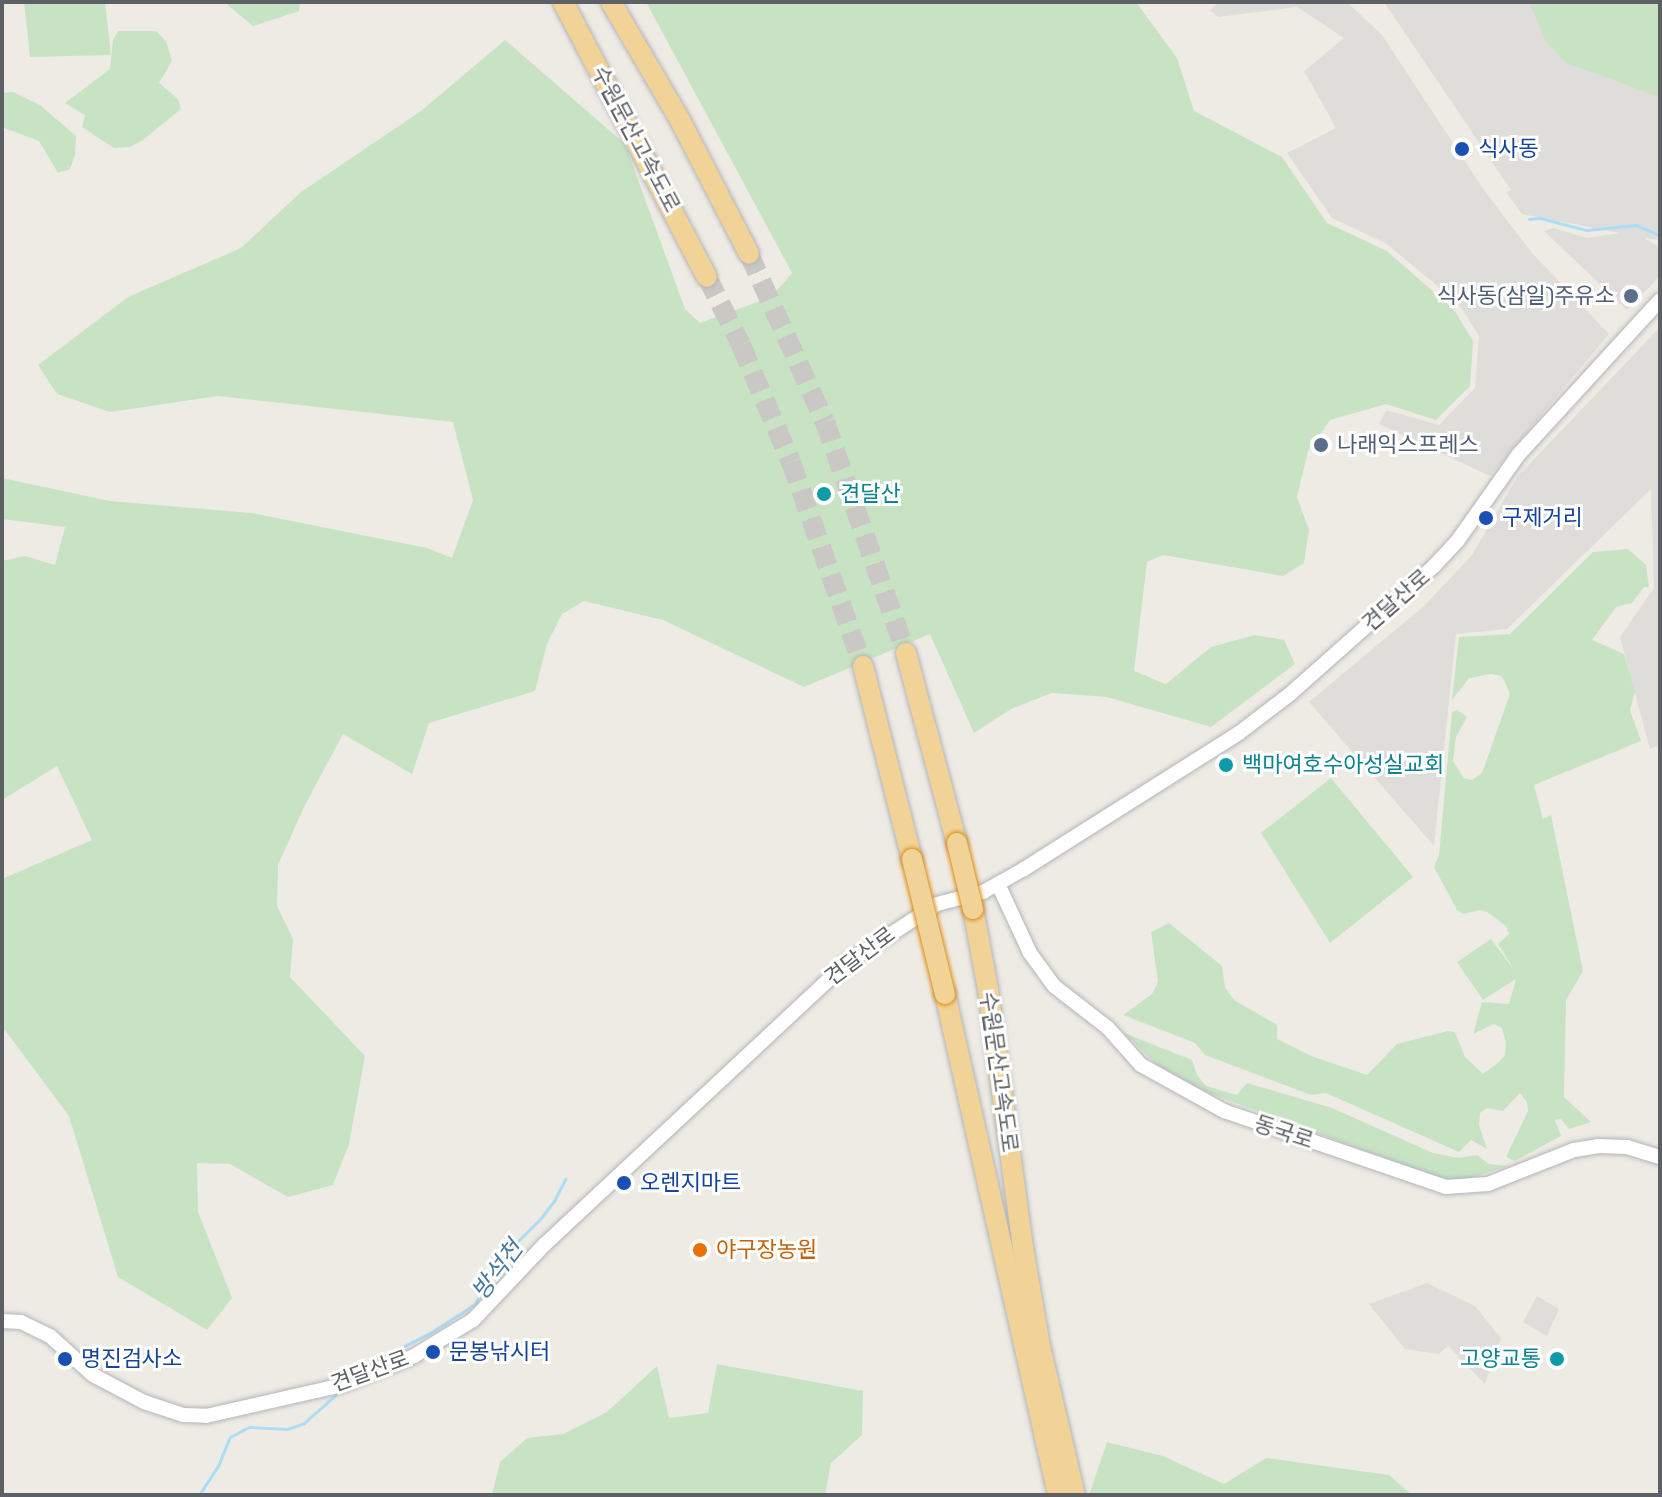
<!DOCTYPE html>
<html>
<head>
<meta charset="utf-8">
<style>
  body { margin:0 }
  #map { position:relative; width:1662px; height:1497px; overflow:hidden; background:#eeebe5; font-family:"Space Grotesk","Noto Sans KR",sans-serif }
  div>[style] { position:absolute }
  .industrial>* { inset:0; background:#dfddd9 }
  .green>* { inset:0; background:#c7e3c4 }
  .stream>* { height:3px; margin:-1.5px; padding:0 1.5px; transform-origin:1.5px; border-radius:1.5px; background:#acddf6 }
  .highway-tunnel>* { height:20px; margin-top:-10px; transform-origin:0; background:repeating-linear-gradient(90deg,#cac8c5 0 20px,transparent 0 30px) }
  .roads { filter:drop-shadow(0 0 2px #b2b5b8) drop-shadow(0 0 2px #b2b5b8) }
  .minor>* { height:14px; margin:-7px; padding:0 7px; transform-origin:7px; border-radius:7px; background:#fff }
  .highway>* { height:20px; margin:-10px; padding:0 10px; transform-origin:10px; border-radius:10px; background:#f2d397 }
  .bridges { filter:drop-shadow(0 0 2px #dc8d17) drop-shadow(0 0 2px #dc8d17) }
  .highway-bridge>* { height:20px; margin:-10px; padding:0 10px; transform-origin:10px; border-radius:10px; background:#f2d397 }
  .dots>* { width:22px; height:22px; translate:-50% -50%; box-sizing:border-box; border:4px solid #fff; border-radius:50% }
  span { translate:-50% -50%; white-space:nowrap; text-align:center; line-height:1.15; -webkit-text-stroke:6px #fff; paint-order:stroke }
  .street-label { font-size:22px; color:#5d6064 }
  .transit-label { font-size:22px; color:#164399 }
  .left { translate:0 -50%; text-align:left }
  .service-label { font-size:22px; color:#4e5e75 }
  .right { translate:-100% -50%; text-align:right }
  .culture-label { font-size:22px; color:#0d838f }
  .food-label { font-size:22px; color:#c56008 }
  .water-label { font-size:24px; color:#477a9f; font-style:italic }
  .frame { position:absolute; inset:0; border:4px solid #5d6064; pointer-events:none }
</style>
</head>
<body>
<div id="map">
  <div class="industrial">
    <div style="clip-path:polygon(1219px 2px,1347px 2px,1382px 35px,1484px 190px,1532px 253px,1609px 334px,1490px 476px,1379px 424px,1386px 410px,1439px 425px,1475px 388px,1479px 336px,1458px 303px,1387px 244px,1332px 218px,1287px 153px,1336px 128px,1304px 71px,1344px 38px,1297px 7px,1218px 17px,1210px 10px)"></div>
    <div style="clip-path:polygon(1384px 2px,1660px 2px,1660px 240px,1644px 238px,1660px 248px,1660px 276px,1627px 310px,1544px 231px,1553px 228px,1587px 238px,1620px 233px,1522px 214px,1506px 192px,1511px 190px)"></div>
    <div style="clip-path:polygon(1660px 327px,1660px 745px,1650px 749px,1620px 637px,1654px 588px,1651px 489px,1507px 629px,1456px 634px,1434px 846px,1309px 702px,1424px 606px,1472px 555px,1518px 476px)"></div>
    <div style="clip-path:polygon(1427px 1283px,1475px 1306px,1501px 1338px,1485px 1384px,1448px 1346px,1439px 1354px,1405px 1349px,1369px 1304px)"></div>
    <div style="clip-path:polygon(1537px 1296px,1559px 1309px,1547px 1336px,1523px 1322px)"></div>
  </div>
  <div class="green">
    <div style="clip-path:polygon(24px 2px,105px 2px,111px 55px,30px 57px)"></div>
    <div style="clip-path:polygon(224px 2px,300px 2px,299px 11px,253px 26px)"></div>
    <div style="clip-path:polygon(646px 2px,1136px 2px,1177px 58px,1194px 111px,1282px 157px,1327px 223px,1387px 251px,1454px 310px,1473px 341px,1470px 386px,1436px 420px,1386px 404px,1330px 420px,1308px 451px,1297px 497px,1309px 530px,1304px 563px,1283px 576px,1163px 555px,1147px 562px,1134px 671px,1166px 684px,1211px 647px,1255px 635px,1284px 640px,1295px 664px,1211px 727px,1107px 697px,1052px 693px,1011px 709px,974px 733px,930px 634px,804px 687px,663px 620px,584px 601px,562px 614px,547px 644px,535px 691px,429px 723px,412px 774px,343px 734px,304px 807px,278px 865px,277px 906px,293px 939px,290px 977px,365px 1056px,349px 1144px,333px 1185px,288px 1197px,230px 1164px,197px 1163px,198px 1212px,232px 1298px,207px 1330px,118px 1277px,69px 1116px,2px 1026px,2px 879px,92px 840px,57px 766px,2px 800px,2px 561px,25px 556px,55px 565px,65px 527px,2px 519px,2px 478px,110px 501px,251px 513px,427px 548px,452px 558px,473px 500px,453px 422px,218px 396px,110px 412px,57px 394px,38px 365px,128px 297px,241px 248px,301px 192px,421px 111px,505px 40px,625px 144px,685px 309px,700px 323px,771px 297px,792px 273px)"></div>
    <div style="clip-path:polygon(1529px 2px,1660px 2px,1660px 97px,1566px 63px,1546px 42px)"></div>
    <div style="clip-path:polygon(118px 31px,156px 31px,166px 41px,172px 61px,159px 83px,178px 99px,181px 109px,143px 140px,130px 147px,114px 148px,82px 127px,85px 115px,65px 103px,110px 69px,113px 40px)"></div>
    <div style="clip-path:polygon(13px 92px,40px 105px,76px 136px,75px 155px,70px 169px,58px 173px,39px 141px,2px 127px,2px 93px)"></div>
    <div style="clip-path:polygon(1628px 549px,1646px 565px,1649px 587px,1644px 587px,1632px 603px,1616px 607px,1592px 640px,1624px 654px,1635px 692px,1630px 710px,1641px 741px,1534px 785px,1543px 819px,1551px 815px,1583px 971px,1566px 1000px,1564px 1097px,1591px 1122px,1569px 1129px,1561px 1119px,1555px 1120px,1561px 1136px,1515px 1161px,1506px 1157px,1528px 1111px,1527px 1102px,1520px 1093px,1503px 1111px,1487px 1108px,1480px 1113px,1479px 1125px,1487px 1149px,1471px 1140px,1459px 1152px,1326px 1093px,1311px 1095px,1205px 1055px,1195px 1043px,1123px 1015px,1152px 994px,1158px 982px,1151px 932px,1169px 923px,1222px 966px,1225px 987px,1234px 1000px,1277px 1025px,1277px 1039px,1311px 1056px,1367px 1075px,1397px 1044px,1448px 1031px,1455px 1032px,1465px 1057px,1483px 1074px,1499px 1062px,1505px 1055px,1506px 1042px,1502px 1028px,1494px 1024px,1473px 1034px,1474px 1031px,1482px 1002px,1509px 1004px,1516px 979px,1483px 1000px,1457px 962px,1491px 939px,1515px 971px,1498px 944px,1509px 934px,1506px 926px,1487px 912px,1480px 910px,1463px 914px,1457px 910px,1434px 867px,1439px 855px,1452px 712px,1457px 710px,1467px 717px,1456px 737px,1453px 761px,1464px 778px,1472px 780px,1482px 773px,1510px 694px,1502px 676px,1491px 674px,1469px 678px,1452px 700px,1459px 637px,1510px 634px,1593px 552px)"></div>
    <div style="clip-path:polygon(1331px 778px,1413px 877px,1330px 943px,1261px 833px)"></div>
    <div style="clip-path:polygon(1124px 1033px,1192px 1060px,1197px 1075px,1206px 1086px,1237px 1095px,1247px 1083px,1332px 1108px,1433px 1153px,1459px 1158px,1477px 1155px,1489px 1164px,1507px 1166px,1468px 1179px,1449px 1179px,1425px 1173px,1206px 1092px,1156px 1064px)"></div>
    <div style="clip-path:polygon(717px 1364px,863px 1391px,862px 1435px,831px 1463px,825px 1495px,492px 1495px,500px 1462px,527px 1438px,563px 1434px,607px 1412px,657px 1366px,669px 1418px,708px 1413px)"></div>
    <div style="clip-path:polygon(1107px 1442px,1163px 1456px,1224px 1484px,1266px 1458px,1389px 1475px,1412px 1495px,1089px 1495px)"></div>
  </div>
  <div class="stream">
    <div style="left:1529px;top:219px;width:11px;rotate:-5deg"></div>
    <div style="left:1540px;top:218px;width:48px;rotate:14.6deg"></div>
    <div style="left:1586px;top:230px;width:50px;rotate:-5.7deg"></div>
    <div style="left:1636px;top:225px;width:26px;rotate:23deg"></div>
    <div style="left:368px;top:1364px;width:69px;rotate:-26.6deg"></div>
    <div style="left:430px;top:1333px;width:54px;rotate:-32.8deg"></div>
    <div style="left:475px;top:1304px;width:51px;rotate:-60.9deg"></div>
    <div style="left:500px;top:1259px;width:58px;rotate:-45deg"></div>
    <div style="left:541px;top:1218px;width:21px;rotate:-53deg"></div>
    <div style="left:554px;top:1201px;width:25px;rotate:-63deg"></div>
    <div style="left:199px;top:1495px;width:35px;rotate:-57deg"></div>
    <div style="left:218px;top:1466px;width:31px;rotate:-68deg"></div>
    <div style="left:230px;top:1437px;width:21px;rotate:-28deg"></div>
    <div style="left:249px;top:1427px;width:38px;rotate:3deg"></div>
    <div style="left:287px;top:1429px;width:18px;rotate:-19deg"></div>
    <div style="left:304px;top:1423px;width:48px;rotate:-41.6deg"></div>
  </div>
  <div class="highway-tunnel">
    <div style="left:749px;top:254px;width:184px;rotate:65.7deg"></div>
    <div style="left:825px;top:422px;width:245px;rotate:70.7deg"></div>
    <div style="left:707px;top:277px;width:76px;rotate:63.4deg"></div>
    <div style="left:741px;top:345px;width:127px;rotate:66.9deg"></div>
    <div style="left:791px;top:462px;width:216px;rotate:70.6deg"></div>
  </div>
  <div class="roads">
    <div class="minor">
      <div style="left:998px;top:884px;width:76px;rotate:65.1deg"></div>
      <div style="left:1030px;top:953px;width:41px;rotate:54deg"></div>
      <div style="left:1054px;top:986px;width:68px;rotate:37.9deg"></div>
      <div style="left:1108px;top:1028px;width:50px;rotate:48.3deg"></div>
      <div style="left:1141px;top:1065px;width:95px;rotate:29deg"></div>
      <div style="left:1224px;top:1111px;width:235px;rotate:18.9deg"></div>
      <div style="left:1446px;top:1187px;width:42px;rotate:-4.1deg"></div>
      <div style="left:1488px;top:1184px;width:92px;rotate:-21.6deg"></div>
      <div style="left:1574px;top:1150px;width:24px;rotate:-9deg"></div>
      <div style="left:1598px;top:1146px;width:29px;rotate:2deg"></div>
      <div style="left:1627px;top:1147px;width:34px;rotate:17deg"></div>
      <div style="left:2px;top:1321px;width:19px;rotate:3deg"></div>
      <div style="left:21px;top:1322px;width:32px;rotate:26deg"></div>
      <div style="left:50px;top:1336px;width:58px;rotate:42.2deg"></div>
      <div style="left:93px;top:1375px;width:58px;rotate:27.9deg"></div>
      <div style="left:144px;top:1402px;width:41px;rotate:18.4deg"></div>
      <div style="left:183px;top:1415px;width:23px;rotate:2deg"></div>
      <div style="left:206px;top:1416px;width:139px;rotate:-12.8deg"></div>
      <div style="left:342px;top:1385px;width:78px;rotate:-21.9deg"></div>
      <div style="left:414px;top:1356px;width:69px;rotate:-31.4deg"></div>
      <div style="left:473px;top:1320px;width:103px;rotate:-46.6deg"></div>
      <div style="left:544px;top:1245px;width:410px;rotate:-43deg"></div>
      <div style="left:844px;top:965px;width:111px;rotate:-33.3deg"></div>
      <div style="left:937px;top:904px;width:48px;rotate:-14.6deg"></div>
      <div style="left:983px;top:892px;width:47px;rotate:-29.3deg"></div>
      <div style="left:1024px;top:869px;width:254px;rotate:-32.3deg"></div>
      <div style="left:1239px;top:733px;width:64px;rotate:-37.4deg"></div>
      <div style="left:1290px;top:694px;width:193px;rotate:-41.6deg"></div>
      <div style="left:1434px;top:566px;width:35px;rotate:-47deg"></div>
      <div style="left:1458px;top:540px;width:105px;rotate:-54.7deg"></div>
      <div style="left:1519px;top:454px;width:209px;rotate:-47.5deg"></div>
    </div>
    <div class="highway">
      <div style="left:563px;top:2px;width:310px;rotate:62.4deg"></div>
      <div style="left:611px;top:2px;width:139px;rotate:59.7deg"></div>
      <div style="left:681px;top:122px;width:148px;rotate:62.7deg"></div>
      <div style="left:906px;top:653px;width:197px;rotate:75deg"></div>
      <div style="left:863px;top:666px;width:199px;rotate:75.8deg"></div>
      <div style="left:973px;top:909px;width:81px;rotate:79.4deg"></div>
      <div style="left:988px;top:989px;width:260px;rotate:82.3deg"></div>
      <div style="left:1023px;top:1247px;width:100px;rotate:80.3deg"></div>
      <div style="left:1040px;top:1346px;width:153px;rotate:76.8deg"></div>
      <div style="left:945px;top:994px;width:514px;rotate:77.29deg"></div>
    </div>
  </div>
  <div class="bridges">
    <div class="highway-bridge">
      <div style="left:957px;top:843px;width:68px;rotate:76.4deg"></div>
      <div style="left:912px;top:859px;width:139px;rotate:76.3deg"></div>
    </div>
  </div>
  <div class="dots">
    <div style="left:1462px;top:149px;background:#1a4fb4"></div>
    <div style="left:1631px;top:296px;background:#5c6f8a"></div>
    <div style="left:1321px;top:445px;background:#5c6f8a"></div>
    <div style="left:824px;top:494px;background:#0f9aa8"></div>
    <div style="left:1486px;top:518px;background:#1a4fb4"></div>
    <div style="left:1226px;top:765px;background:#0f9aa8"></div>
    <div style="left:624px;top:1183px;background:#1a4fb4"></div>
    <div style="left:700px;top:1250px;background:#e8710a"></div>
    <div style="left:433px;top:1352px;background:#1a4fb4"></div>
    <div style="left:65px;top:1359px;background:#1a4fb4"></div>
    <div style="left:1557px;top:1359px;background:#0f9aa8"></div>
  </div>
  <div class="street-label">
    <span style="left:636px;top:139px;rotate:62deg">수원문산고속도로</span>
    <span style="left:1396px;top:600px;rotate:-41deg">견달산로</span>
    <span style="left:860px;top:956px;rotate:-37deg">견달산로</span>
    <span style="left:999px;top:1072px;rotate:82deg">수원문산고속도로</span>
    <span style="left:1284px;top:1132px;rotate:18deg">동국로</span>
    <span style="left:370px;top:1371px;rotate:-20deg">견달산로</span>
  </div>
  <div class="transit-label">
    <span class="left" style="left:1478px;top:149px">식사동</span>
    <span class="left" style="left:1502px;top:518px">구제거리</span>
    <span class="left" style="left:640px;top:1183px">오렌지마트</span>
    <span class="left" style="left:449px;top:1352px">문봉낚시터</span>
    <span class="left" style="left:81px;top:1359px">명진검사소</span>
  </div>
  <div class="service-label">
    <span class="right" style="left:1615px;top:296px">식사동(삼일)주유소</span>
    <span class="left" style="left:1337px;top:445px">나래익스프레스</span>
  </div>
  <div class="culture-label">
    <span class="left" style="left:840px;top:494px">견달산</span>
    <span class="left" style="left:1242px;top:765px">백마여호수아성실교회</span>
    <span class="right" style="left:1541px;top:1359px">고양교통</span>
  </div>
  <div class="food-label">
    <span class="left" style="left:716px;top:1250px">야구장농원</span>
  </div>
  <div class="water-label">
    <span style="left:497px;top:1270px;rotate:-53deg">방석천</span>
  </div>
  <div class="frame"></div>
</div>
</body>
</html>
